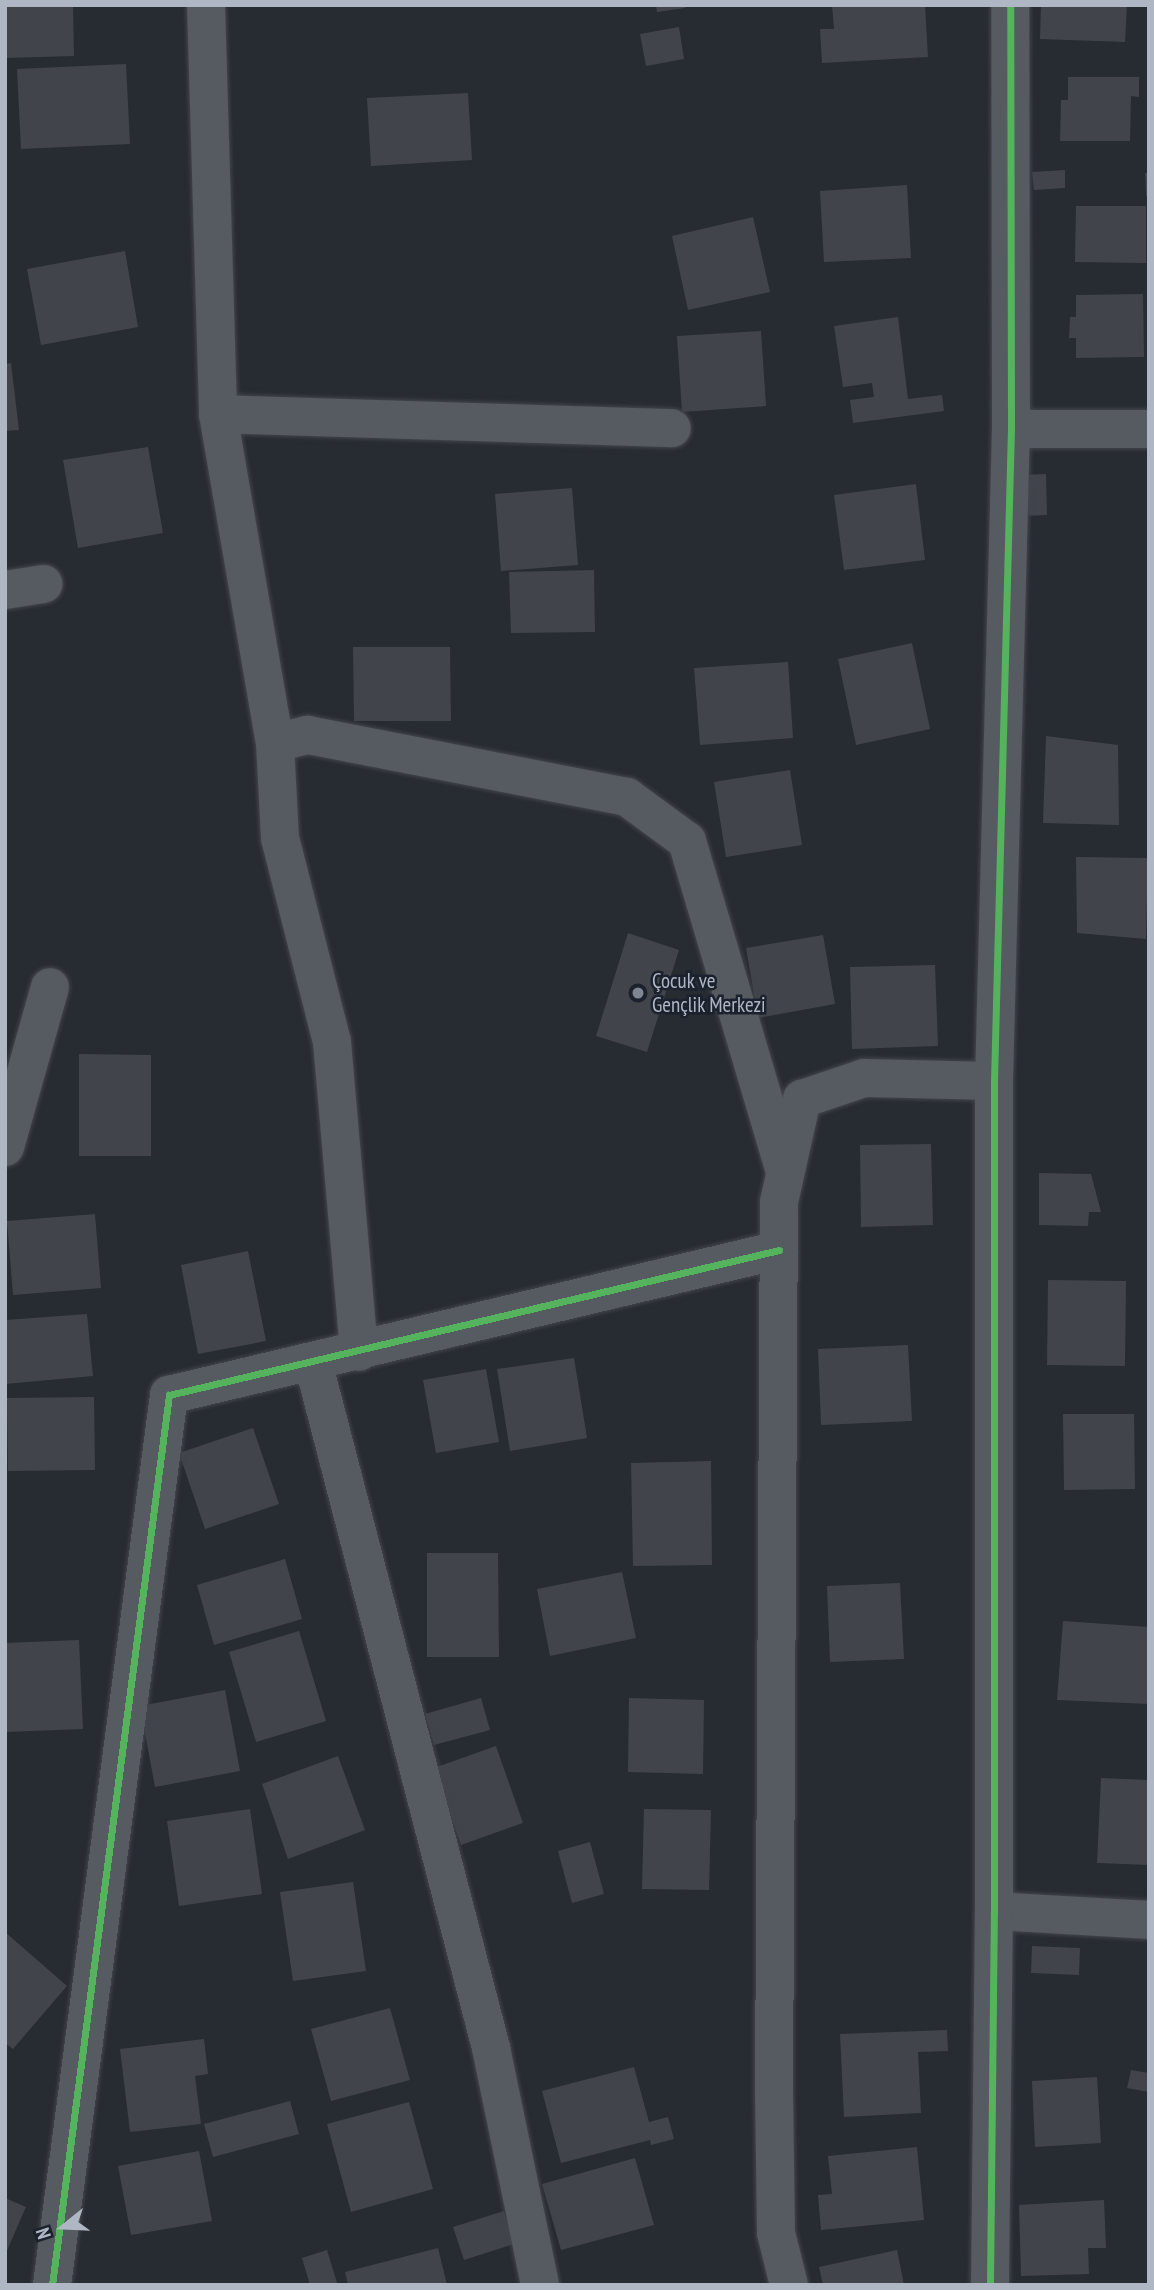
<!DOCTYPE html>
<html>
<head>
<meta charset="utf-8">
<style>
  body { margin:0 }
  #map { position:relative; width:1154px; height:2290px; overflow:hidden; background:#272b32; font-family:"PT Sans Narrow",sans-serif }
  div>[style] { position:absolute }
  .building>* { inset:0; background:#41454b }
  .roads { filter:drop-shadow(0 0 2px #42464b) drop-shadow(0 0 2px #42464b) }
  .minor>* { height:38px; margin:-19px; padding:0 19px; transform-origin:19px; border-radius:19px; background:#565a61 }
  .cycleway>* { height:7px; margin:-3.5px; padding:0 3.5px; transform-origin:3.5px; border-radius:3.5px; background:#56b35d }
  .dots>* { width:19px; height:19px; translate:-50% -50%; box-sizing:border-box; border:4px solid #1b212d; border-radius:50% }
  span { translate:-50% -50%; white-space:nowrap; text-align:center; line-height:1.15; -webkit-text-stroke:5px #1b212d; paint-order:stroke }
  .poi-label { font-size:21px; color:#b0b7c4 }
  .left { translate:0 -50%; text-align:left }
  .frame { position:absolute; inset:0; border:7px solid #b0b7c4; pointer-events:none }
  .north { position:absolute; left:28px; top:2192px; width:70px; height:70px; -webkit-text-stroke:5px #1b212d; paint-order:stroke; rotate:252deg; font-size:19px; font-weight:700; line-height:28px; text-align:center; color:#b0b7c4 }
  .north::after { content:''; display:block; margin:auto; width:24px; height:32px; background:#b0b7c4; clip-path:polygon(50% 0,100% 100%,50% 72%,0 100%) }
</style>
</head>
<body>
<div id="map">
  <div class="building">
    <div style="clip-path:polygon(5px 5px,73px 5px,74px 56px,5px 58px)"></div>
    <div style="clip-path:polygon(656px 5px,684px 5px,685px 8px,657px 12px)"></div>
    <div style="clip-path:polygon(832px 5px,925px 5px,928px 57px,822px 63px,820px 29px,834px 29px)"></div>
    <div style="clip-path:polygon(1041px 5px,1127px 5px,1125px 42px,1040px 39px)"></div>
    <div style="clip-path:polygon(679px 27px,684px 59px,646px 66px,640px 34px)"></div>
    <div style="clip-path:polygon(126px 64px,130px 144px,21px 149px,17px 69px)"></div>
    <div style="clip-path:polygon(1068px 77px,1139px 77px,1139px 97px,1131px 96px,1130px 141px,1060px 141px,1061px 100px,1068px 100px)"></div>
    <div style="clip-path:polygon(468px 93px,472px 160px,371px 166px,367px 98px)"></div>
    <div style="clip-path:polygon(1065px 170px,1065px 188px,1034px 190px,1032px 172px)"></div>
    <div style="clip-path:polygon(1145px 173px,1149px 173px,1149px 195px,1146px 196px)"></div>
    <div style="clip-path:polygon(907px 185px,911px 258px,824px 262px,820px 191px)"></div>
    <div style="clip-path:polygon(1076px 206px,1146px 206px,1146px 263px,1075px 262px)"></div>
    <div style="clip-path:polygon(753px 217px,770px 292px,688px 310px,672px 236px)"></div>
    <div style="clip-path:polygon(125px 251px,138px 327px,41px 345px,27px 269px)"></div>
    <div style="clip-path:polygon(1143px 294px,1144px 357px,1076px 358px,1076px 338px,1069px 338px,1070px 317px,1076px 317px,1076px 295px)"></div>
    <div style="clip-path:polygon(898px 317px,908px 399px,942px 395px,944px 411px,853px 423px,850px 400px,874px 397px,872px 383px,843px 387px,834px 326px)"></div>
    <div style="clip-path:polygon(761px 331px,766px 406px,682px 412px,677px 336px)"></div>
    <div style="clip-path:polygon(11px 363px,19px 430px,5px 431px,5px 364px)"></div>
    <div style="clip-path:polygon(148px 447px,163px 533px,78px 548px,63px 460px)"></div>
    <div style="clip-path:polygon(1046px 474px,1047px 515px,1022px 516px,1021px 475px)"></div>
    <div style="clip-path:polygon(916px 484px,925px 560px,844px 570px,834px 495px)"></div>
    <div style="clip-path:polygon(572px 488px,578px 565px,501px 571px,495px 494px)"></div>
    <div style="clip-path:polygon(594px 570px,595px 632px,511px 633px,509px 572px)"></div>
    <div style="clip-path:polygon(912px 643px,930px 729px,856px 745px,838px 659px)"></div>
    <div style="clip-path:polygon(353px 647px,450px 647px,451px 721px,354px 721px)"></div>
    <div style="clip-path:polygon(788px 662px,793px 738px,700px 745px,694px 668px)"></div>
    <div style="clip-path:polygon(1046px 736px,1118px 745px,1119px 825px,1043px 823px)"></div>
    <div style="clip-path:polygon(790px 770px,802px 845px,726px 857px,714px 782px)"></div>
    <div style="clip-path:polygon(1076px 857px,1148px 858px,1146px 939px,1077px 933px)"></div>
    <div style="clip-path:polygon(628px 933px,679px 950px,647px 1052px,596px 1036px)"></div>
    <div style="clip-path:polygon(823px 935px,835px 1004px,758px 1018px,746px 948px)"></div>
    <div style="clip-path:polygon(935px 965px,938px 1046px,852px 1049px,850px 967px)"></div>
    <div style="clip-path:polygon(79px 1054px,151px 1055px,151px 1156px,79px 1156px)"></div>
    <div style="clip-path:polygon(931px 1144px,933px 1225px,861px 1227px,860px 1145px)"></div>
    <div style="clip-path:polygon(1039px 1173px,1091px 1174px,1101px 1212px,1089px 1212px,1088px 1226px,1039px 1225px)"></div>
    <div style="clip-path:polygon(95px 1214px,101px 1288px,13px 1295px,7px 1221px)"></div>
    <div style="clip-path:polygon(248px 1251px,266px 1341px,198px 1354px,181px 1265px)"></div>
    <div style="clip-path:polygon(1048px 1280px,1126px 1281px,1125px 1366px,1047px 1365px)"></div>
    <div style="clip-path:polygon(87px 1314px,93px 1376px,5px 1384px,5px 1320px)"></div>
    <div style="clip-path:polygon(908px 1345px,912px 1421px,821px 1425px,818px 1349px)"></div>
    <div style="clip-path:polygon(574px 1358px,587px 1438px,510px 1451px,497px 1369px)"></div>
    <div style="clip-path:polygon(486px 1369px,499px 1442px,436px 1453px,423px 1380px)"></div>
    <div style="clip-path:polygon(94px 1397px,95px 1470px,8px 1471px,7px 1398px)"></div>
    <div style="clip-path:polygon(1063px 1414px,1134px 1414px,1135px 1489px,1064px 1490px)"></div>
    <div style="clip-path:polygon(253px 1428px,279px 1504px,205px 1529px,179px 1453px)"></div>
    <div style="clip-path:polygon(711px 1461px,712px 1565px,633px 1566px,631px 1463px)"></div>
    <div style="clip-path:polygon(427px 1553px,498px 1553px,499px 1657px,427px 1657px)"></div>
    <div style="clip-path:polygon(285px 1559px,302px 1619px,214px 1645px,197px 1585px)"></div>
    <div style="clip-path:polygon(622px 1572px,636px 1638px,550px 1656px,537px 1589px)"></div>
    <div style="clip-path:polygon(900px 1583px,904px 1659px,830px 1662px,827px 1586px)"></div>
    <div style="clip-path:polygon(1063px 1621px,1149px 1627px,1149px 1704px,1057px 1700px)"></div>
    <div style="clip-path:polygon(299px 1631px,326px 1721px,256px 1742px,229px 1652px)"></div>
    <div style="clip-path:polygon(79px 1640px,83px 1729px,6px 1732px,5px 1643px)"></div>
    <div style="clip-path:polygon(225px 1690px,240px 1771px,155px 1787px,140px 1706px)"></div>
    <div style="clip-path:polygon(481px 1698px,490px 1730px,434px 1745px,425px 1714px)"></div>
    <div style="clip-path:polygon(629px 1698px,704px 1700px,703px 1774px,628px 1772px)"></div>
    <div style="clip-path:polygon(496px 1746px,523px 1823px,461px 1845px,434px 1768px)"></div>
    <div style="clip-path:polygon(338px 1756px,365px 1830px,288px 1859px,262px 1784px)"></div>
    <div style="clip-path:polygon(1101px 1778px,1149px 1780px,1149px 1865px,1097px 1863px)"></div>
    <div style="clip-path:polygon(250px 1809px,262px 1894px,179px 1906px,167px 1821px)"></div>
    <div style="clip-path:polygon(644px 1809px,711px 1810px,709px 1890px,642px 1889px)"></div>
    <div style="clip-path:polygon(590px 1842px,604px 1894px,572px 1903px,558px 1851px)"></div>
    <div style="clip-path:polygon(353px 1882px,366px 1971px,293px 1981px,280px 1892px)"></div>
    <div style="clip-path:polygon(5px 1932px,67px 1986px,13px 2049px,5px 2043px)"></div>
    <div style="clip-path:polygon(1032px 1946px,1080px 1948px,1079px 1975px,1031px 1973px)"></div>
    <div style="clip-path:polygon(390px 2008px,410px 2080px,331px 2101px,311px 2029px)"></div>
    <div style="clip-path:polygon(947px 2030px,948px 2051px,918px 2052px,921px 2113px,844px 2117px,840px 2034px)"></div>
    <div style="clip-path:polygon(204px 2039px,208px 2074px,195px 2076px,201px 2124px,130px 2132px,120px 2049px)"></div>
    <div style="clip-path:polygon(634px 2067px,649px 2122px,668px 2117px,674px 2139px,651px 2145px,650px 2140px,561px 2163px,542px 2091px)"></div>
    <div style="clip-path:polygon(1131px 2070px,1149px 2073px,1149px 2092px,1127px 2088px)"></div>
    <div style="clip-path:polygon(1097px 2077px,1101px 2143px,1035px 2147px,1032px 2081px)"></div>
    <div style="clip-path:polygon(290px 2101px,299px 2134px,213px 2157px,204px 2124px)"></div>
    <div style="clip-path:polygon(409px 2102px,433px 2189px,351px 2212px,327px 2124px)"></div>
    <div style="clip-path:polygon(917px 2147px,924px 2220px,821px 2230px,818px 2195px,832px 2194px,828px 2156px)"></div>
    <div style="clip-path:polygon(199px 2151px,212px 2221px,131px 2235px,118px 2166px)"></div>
    <div style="clip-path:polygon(635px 2158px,654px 2225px,561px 2250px,542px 2184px)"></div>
    <div style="clip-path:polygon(5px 2198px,26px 2207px,5px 2255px)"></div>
    <div style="clip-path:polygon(1104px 2200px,1106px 2248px,1088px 2248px,1089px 2274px,1021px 2276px,1019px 2205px)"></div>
    <div style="clip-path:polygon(504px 2211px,514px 2244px,464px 2260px,453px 2227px)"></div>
    <div style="clip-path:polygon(438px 2248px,447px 2285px,348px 2285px,345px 2272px)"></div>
    <div style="clip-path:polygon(327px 2250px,337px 2283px,310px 2285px,302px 2258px)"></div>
    <div style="clip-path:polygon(897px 2250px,904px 2285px,823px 2285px,819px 2267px)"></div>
  </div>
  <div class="roads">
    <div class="minor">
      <div style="left:206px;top:5px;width:409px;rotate:88.3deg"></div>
      <div style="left:218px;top:414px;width:334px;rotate:80.2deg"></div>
      <div style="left:275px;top:743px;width:95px;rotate:87deg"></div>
      <div style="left:280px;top:838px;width:211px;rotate:75.7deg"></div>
      <div style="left:332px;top:1042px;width:311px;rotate:85deg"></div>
      <div style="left:218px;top:414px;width:454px;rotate:1.8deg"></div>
      <div style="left:1011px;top:429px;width:138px"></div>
      <div style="left:5px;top:590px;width:39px;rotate:-9deg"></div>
      <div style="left:275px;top:743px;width:34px;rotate:-14deg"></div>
      <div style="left:308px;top:735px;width:325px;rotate:11deg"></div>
      <div style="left:627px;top:797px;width:74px;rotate:36.3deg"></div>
      <div style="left:687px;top:841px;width:341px;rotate:73.5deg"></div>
      <div style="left:5px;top:1147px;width:166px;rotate:-74.3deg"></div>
      <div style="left:313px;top:1362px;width:709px;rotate:75.45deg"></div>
      <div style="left:491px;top:2048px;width:242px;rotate:78.3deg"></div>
      <div style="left:994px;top:1911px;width:155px;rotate:3.3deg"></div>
      <div style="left:52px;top:2285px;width:898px;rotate:-82.51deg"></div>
      <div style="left:169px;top:1395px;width:627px;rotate:-13.37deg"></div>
      <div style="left:789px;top:2285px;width:54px;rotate:-104deg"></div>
      <div style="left:776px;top:2233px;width:141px;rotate:-90.8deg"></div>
      <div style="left:774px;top:2092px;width:890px;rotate:-89.68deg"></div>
      <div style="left:779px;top:1202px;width:106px;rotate:-77.4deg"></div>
      <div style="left:802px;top:1099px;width:65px;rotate:-18.7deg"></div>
      <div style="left:864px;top:1078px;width:130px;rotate:1.3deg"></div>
      <div style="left:990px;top:2285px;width:374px;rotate:-89.4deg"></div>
      <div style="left:994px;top:1911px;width:830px;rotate:-90deg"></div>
      <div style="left:994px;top:1081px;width:652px;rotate:-88.51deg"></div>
      <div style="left:1011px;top:429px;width:424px;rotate:-90.1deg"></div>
    </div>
  </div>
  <div class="cycleway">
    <div style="left:52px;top:2285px;width:898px;rotate:-82.51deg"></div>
    <div style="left:169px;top:1395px;width:627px;rotate:-13.37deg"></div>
    <div style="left:990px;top:2285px;width:374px;rotate:-89.4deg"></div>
    <div style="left:994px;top:1911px;width:830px;rotate:-90deg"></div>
    <div style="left:994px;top:1081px;width:652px;rotate:-88.51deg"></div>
    <div style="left:1011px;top:429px;width:424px;rotate:-90.1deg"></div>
  </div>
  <div class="dots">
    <div style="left:638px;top:993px;background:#808691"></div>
  </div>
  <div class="poi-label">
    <span class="left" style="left:652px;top:993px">Çocuk ve<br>Gençlik Merkezi</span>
  </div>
  <div class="frame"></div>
  <div class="north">N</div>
</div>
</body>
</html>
